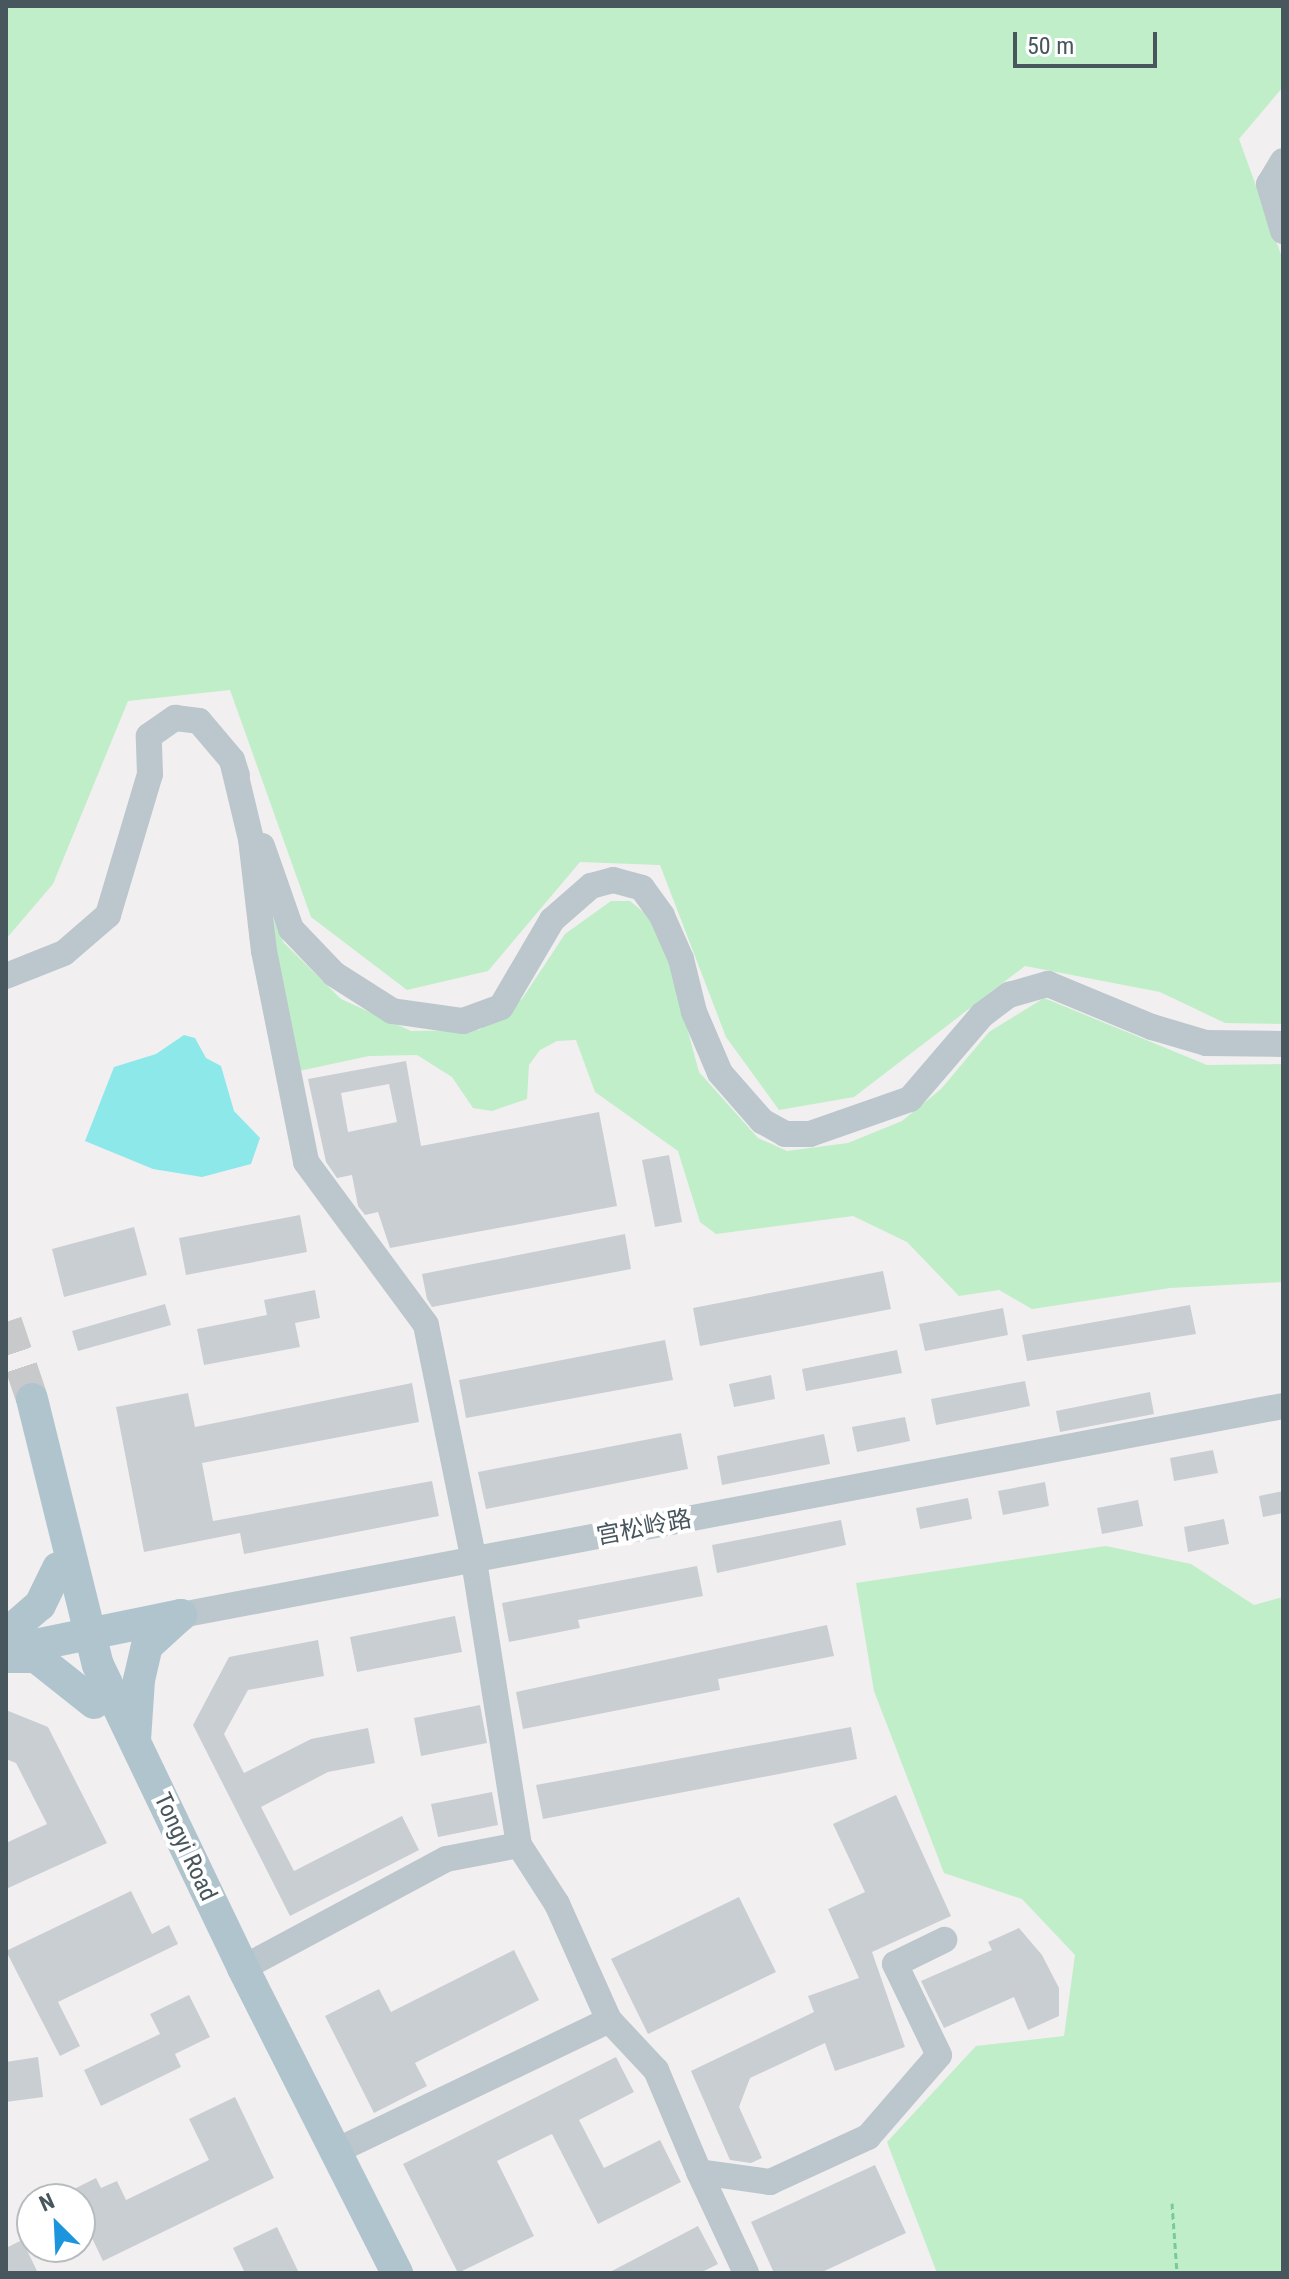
<!DOCTYPE html>
<html>
<head>
<meta charset="utf-8">
<style>
  body { margin:0 }
  #map { position:relative; width:1289px; height:2279px; overflow:hidden; background:#f2eff0; font-family:"Roboto Condensed","Noto Sans SC",sans-serif }
  div>[style] { position:absolute }
  .green>* { inset:0; background:#bfeec9 }
  .water>* { inset:0; background:#8de8ea }
  .building>* { inset:0; background:#c9ced2 }
  .major-tunnel>* { height:32px; margin-top:-16px; transform-origin:0; background:repeating-linear-gradient(90deg,#c8c9cb 0 32px,transparent 0 48px) }
  .path>* { height:3px; margin-top:-1.5px; transform-origin:0; background:repeating-linear-gradient(90deg,#78cc93 0 6px,transparent 0 10px) }
  .minor>* { height:26px; margin:-13px; padding:0 13px; transform-origin:13px; border-radius:13px; background:#bbc7cc }
  .major>* { height:32px; margin:-16px; padding:0 16px; transform-origin:16px; border-radius:16px; background:#b0c4ce }
  span { translate:-50% -50%; white-space:nowrap; text-align:center; line-height:1.15; -webkit-text-stroke:8px #fff; paint-order:stroke }
  .street-label { font-size:24px; color:#48565d }
  .frame { position:absolute; inset:0; border:8px solid #48565d; pointer-events:none }
  .north { position:absolute; left:16px; top:2183px; width:80px; height:80px; box-sizing:border-box; background:#fff; border:2px solid #b6bbbe; border-radius:50%; rotate:336deg; font-size:22px; font-weight:700; line-height:32px; text-align:center; color:#48565d }
  .north::after { content:''; display:block; margin:auto; width:28px; height:36px; background:#1d95de; clip-path:polygon(50% 0,100% 100%,50% 72%,0 100%) }
  .scale { position:absolute; left:1013px; top:32px; width:144px; height:36px; box-sizing:border-box; border:4px solid #48565d; border-top:0; padding-left:10px; font-size:24px; line-height:28px; white-space:nowrap; color:#48565d; -webkit-text-stroke:6px #fff; paint-order:stroke }
</style>
</head>
<body>
<div id="map">
  <div class="green">
    <div style="clip-path:polygon(6px 6px,1283px 6px,1283px 87px,1239px 139px,1283px 260px,1283px 1024px,1225px 1023px,1160px 992px,1025px 966px,854px 1097px,779px 1110px,726px 1037px,660px 865px,580px 862px,488px 971px,407px 990px,311px 917px,230px 690px,128px 701px,53px 884px,6px 939px)"></div>
    <div style="clip-path:polygon(262px 894px,284px 943px,341px 999px,411px 1031px,479px 1030px,522px 999px,565px 934px,611px 901px,630px 901px,659px 925px,699px 1072px,758px 1138px,787px 1151px,848px 1143px,902px 1121px,941px 1089px,989px 1032px,1044px 998px,1207px 1065px,1283px 1064px,1283px 1282px,1170px 1288px,1032px 1309px,999px 1290px,959px 1296px,907px 1242px,853px 1216px,716px 1234px,700px 1222px,678px 1151px,595px 1092px,576px 1040px,557px 1041px,540px 1050px,529px 1065px,527px 1099px,492px 1111px,473px 1108px,452px 1077px,417px 1055px,369px 1056px,299px 1071px)"></div>
    <div style="clip-path:polygon(1106px 1546px,1191px 1564px,1254px 1605px,1283px 1597px,1283px 2273px,937px 2273px,887px 2142px,976px 2046px,1064px 2036px,1075px 1955px,1022px 1899px,944px 1873px,874px 1691px,856px 1583px)"></div>
  </div>
  <div class="water">
    <div style="clip-path:polygon(184px 1035px,195px 1038px,206px 1058px,221px 1066px,234px 1111px,260px 1138px,251px 1164px,202px 1177px,153px 1169px,85px 1141px,114px 1067px,156px 1054px)"></div>
  </div>
  <div class="building">
    <div style="clip-path:polygon(evenodd,406px 1061px,421px 1146px,599px 1112px,617px 1206px,390px 1248px,378px 1212px,365px 1215px,358px 1206px,352px 1175px,337px 1178px,326px 1162px,308px 1079px,406px 1061px,389px 1084px,397px 1122px,348px 1132px,341px 1093px,389px 1084px)"></div>
    <div style="clip-path:polygon(669px 1155px,682px 1222px,655px 1227px,642px 1160px)"></div>
    <div style="clip-path:polygon(300px 1215px,307px 1252px,186px 1275px,179px 1238px)"></div>
    <div style="clip-path:polygon(134px 1227px,147px 1275px,64px 1297px,52px 1249px)"></div>
    <div style="clip-path:polygon(625px 1234px,631px 1269px,432px 1307px,427px 1299px,422px 1274px)"></div>
    <div style="clip-path:polygon(883px 1271px,891px 1309px,700px 1346px,693px 1308px)"></div>
    <div style="clip-path:polygon(315px 1290px,320px 1318px,295px 1323px,300px 1347px,204px 1365px,197px 1329px,267px 1315px,264px 1300px)"></div>
    <div style="clip-path:polygon(165px 1304px,171px 1325px,78px 1351px,72px 1331px)"></div>
    <div style="clip-path:polygon(1190px 1305px,1196px 1334px,1027px 1361px,1022px 1335px)"></div>
    <div style="clip-path:polygon(1003px 1308px,1008px 1335px,925px 1351px,919px 1324px)"></div>
    <div style="clip-path:polygon(665px 1340px,673px 1380px,466px 1418px,459px 1380px)"></div>
    <div style="clip-path:polygon(897px 1350px,902px 1373px,806px 1391px,802px 1369px)"></div>
    <div style="clip-path:polygon(771px 1375px,775px 1399px,734px 1407px,729px 1384px)"></div>
    <div style="clip-path:polygon(1025px 1381px,1030px 1406px,936px 1425px,931px 1399px)"></div>
    <div style="clip-path:polygon(412px 1383px,419px 1422px,202px 1463px,213px 1521px,432px 1481px,439px 1516px,244px 1554px,240px 1533px,144px 1552px,116px 1407px,188px 1393px,195px 1427px)"></div>
    <div style="clip-path:polygon(1150px 1392px,1154px 1414px,1060px 1432px,1056px 1411px)"></div>
    <div style="clip-path:polygon(905px 1417px,910px 1441px,857px 1452px,852px 1427px)"></div>
    <div style="clip-path:polygon(681px 1433px,688px 1469px,486px 1509px,478px 1472px)"></div>
    <div style="clip-path:polygon(824px 1434px,830px 1464px,722px 1485px,717px 1456px)"></div>
    <div style="clip-path:polygon(1213px 1450px,1218px 1473px,1174px 1481px,1170px 1458px)"></div>
    <div style="clip-path:polygon(1045px 1482px,1049px 1506px,1003px 1515px,998px 1491px)"></div>
    <div style="clip-path:polygon(1283px 1491px,1283px 1513px,1263px 1517px,1259px 1496px)"></div>
    <div style="clip-path:polygon(968px 1498px,972px 1519px,920px 1529px,916px 1508px)"></div>
    <div style="clip-path:polygon(1138px 1500px,1143px 1526px,1102px 1534px,1097px 1508px)"></div>
    <div style="clip-path:polygon(1224px 1519px,1229px 1544px,1188px 1552px,1184px 1527px)"></div>
    <div style="clip-path:polygon(841px 1520px,846px 1545px,717px 1573px,712px 1545px)"></div>
    <div style="clip-path:polygon(697px 1566px,703px 1596px,578px 1620px,580px 1628px,509px 1642px,502px 1603px)"></div>
    <div style="clip-path:polygon(455px 1616px,462px 1652px,357px 1672px,350px 1637px)"></div>
    <div style="clip-path:polygon(827px 1625px,834px 1656px,718px 1679px,720px 1690px,523px 1729px,516px 1692px)"></div>
    <div style="clip-path:polygon(318px 1640px,324px 1676px,248px 1690px,224px 1734px,244px 1773px,311px 1739px,368px 1728px,375px 1763px,328px 1772px,261px 1807px,294px 1871px,402px 1816px,419px 1850px,290px 1916px,193px 1725px,229px 1657px)"></div>
    <div style="clip-path:polygon(480px 1705px,487px 1743px,421px 1756px,414px 1718px)"></div>
    <div style="clip-path:polygon(6px 1710px,48px 1727px,107px 1843px,6px 1889px,6px 1843px,47px 1824px,16px 1763px,6px 1759px)"></div>
    <div style="clip-path:polygon(851px 1727px,857px 1759px,543px 1819px,536px 1785px)"></div>
    <div style="clip-path:polygon(492px 1792px,498px 1825px,438px 1837px,431px 1804px)"></div>
    <div style="clip-path:polygon(896px 1795px,951px 1916px,872px 1952px,905px 2047px,835px 2071px,825px 2043px,750px 2078px,739px 2107px,762px 2158px,751px 2163px,730px 2160px,691px 2071px,814px 2012px,808px 1996px,859px 1978px,828px 1909px,865px 1892px,833px 1824px)"></div>
    <div style="clip-path:polygon(131px 1891px,152px 1934px,169px 1925px,178px 1944px,58px 2002px,80px 2046px,60px 2056px,6px 1951px)"></div>
    <div style="clip-path:polygon(739px 1897px,776px 1972px,648px 2034px,611px 1959px)"></div>
    <div style="clip-path:polygon(1019px 1928px,1042px 1955px,1059px 1988px,1059px 2016px,1028px 2030px,1014px 1997px,944px 2028px,921px 1981px,992px 1950px,988px 1942px)"></div>
    <div style="clip-path:polygon(514px 1950px,539px 2000px,415px 2063px,427px 2086px,374px 2113px,325px 2016px,379px 1989px,391px 2012px)"></div>
    <div style="clip-path:polygon(189px 1995px,210px 2037px,175px 2054px,181px 2067px,101px 2106px,84px 2070px,160px 2034px,150px 2014px)"></div>
    <div style="clip-path:polygon(38px 2057px,43px 2097px,6px 2102px,6px 2062px)"></div>
    <div style="clip-path:polygon(616px 2057px,634px 2092px,579px 2120px,604px 2168px,660px 2140px,681px 2182px,598px 2224px,552px 2134px,497px 2161px,534px 2236px,458px 2273px,403px 2164px)"></div>
    <div style="clip-path:polygon(235px 2097px,274px 2178px,103px 2261px,80px 2213px,80px 2199px,54px 2199px,96px 2178px,101px 2188px,117px 2181px,126px 2200px,209px 2160px,189px 2119px)"></div>
    <div style="clip-path:polygon(875px 2165px,906px 2233px,820px 2273px,774px 2273px,751px 2222px)"></div>
    <div style="clip-path:polygon(698px 2226px,718px 2264px,700px 2273px,608px 2273px)"></div>
    <div style="clip-path:polygon(277px 2227px,299px 2273px,245px 2273px,233px 2248px)"></div>
    <div style="clip-path:polygon(22px 2240px,38px 2273px,6px 2273px,6px 2248px)"></div>
  </div>
  <div class="major-tunnel">
    <div style="left:6px;top:1322px;width:81px;rotate:71.3deg"></div>
  </div>
  <div class="path">
    <div style="left:1172px;top:2203px;width:70px;rotate:85.9deg"></div>
  </div>
  <div class="minor">
    <div style="left:1283px;top:161px;width:27px;rotate:121deg"></div>
    <div style="left:1269px;top:184px;width:49px;rotate:73.4deg"></div>
    <div style="left:232px;top:760px;width:81px;rotate:76.5deg"></div>
    <div style="left:251px;top:839px;width:113px;rotate:83.4deg"></div>
    <div style="left:264px;top:951px;width:215px;rotate:78.7deg"></div>
    <div style="left:306px;top:1162px;width:202px;rotate:53.6deg"></div>
    <div style="left:426px;top:1325px;width:241px;rotate:78.5deg"></div>
    <div style="left:474px;top:1561px;width:288px;rotate:81deg"></div>
    <div style="left:519px;top:1845px;width:70px;rotate:57.2deg"></div>
    <div style="left:557px;top:1904px;width:127px;rotate:65.9deg"></div>
    <div style="left:609px;top:2020px;width:69px;rotate:46.8deg"></div>
    <div style="left:656px;top:2070px;width:111px;rotate:67.1deg"></div>
    <div style="left:699px;top:2172px;width:72px;rotate:8deg"></div>
    <div style="left:770px;top:2182px;width:108px;rotate:-24.7deg"></div>
    <div style="left:868px;top:2137px;width:108px;rotate:-49.1deg"></div>
    <div style="left:939px;top:2055px;width:101px;rotate:-115.8deg"></div>
    <div style="left:895px;top:1964px;width:55px;rotate:-26.1deg"></div>
    <div style="left:262px;top:846px;width:88px;rotate:70.7deg"></div>
    <div style="left:291px;top:929px;width:62px;rotate:46.3deg"></div>
    <div style="left:334px;top:974px;width:69px;rotate:32.5deg"></div>
    <div style="left:392px;top:1011px;width:72px;rotate:8deg"></div>
    <div style="left:463px;top:1021px;width:40px;rotate:-20.2deg"></div>
    <div style="left:501px;top:1007px;width:101px;rotate:-59.6deg"></div>
    <div style="left:552px;top:920px;width:52px;rotate:-41.1deg"></div>
    <div style="left:591px;top:886px;width:23px;rotate:-15deg"></div>
    <div style="left:613px;top:880px;width:30px;rotate:15deg"></div>
    <div style="left:642px;top:888px;width:34px;rotate:54deg"></div>
    <div style="left:662px;top:916px;width:47px;rotate:66.2deg"></div>
    <div style="left:681px;top:959px;width:55px;rotate:76.2deg"></div>
    <div style="left:694px;top:1012px;width:66px;rotate:66.9deg"></div>
    <div style="left:720px;top:1073px;width:64px;rotate:48.8deg"></div>
    <div style="left:762px;top:1121px;width:26px;rotate:29deg"></div>
    <div style="left:785px;top:1134px;width:25px"></div>
    <div style="left:810px;top:1134px;width:106px;rotate:-19.3deg"></div>
    <div style="left:910px;top:1099px;width:111px;rotate:-49.4deg"></div>
    <div style="left:982px;top:1015px;width:34px;rotate:-37deg"></div>
    <div style="left:1009px;top:995px;width:41px;rotate:-15.8deg"></div>
    <div style="left:1048px;top:984px;width:113px;rotate:22.5deg"></div>
    <div style="left:1152px;top:1027px;width:56px;rotate:16.5deg"></div>
    <div style="left:1206px;top:1043px;width:77px;rotate:0.7deg"></div>
    <div style="left:6px;top:976px;width:62px;rotate:-21.6deg"></div>
    <div style="left:64px;top:953px;width:58px;rotate:-40.8deg"></div>
    <div style="left:108px;top:915px;width:147px;rotate:-73.4deg"></div>
    <div style="left:150px;top:774px;width:38px;rotate:-92deg"></div>
    <div style="left:149px;top:736px;width:32px;rotate:-35deg"></div>
    <div style="left:175px;top:718px;width:24px;rotate:7deg"></div>
    <div style="left:199px;top:721px;width:51px;rotate:49.8deg"></div>
    <div style="left:232px;top:760px;width:16px;rotate:72deg"></div>
    <div style="left:181px;top:1615px;width:1122px;rotate:-10.74deg"></div>
    <div style="left:243px;top:1968px;width:230px;rotate:-28.2deg"></div>
    <div style="left:446px;top:1859px;width:74px;rotate:-10.9deg"></div>
    <div style="left:336px;top:2151px;width:303px;rotate:-25.6deg"></div>
    <div style="left:699px;top:2172px;width:111px;rotate:65deg"></div>
  </div>
  <div class="major">
    <div style="left:32px;top:1399px;width:274px;rotate:76.1deg"></div>
    <div style="left:98px;top:1665px;width:336px;rotate:64.4deg"></div>
    <div style="left:243px;top:1968px;width:342px;rotate:63.2deg"></div>
    <div style="left:12px;top:1629px;width:37px;rotate:-41deg"></div>
    <div style="left:40px;top:1605px;width:41px;rotate:-64.1deg"></div>
    <div style="left:6px;top:1651px;width:179px;rotate:-11.6deg"></div>
    <div style="left:6px;top:1657px;width:30px"></div>
    <div style="left:36px;top:1657px;width:74px;rotate:38.4deg"></div>
    <div style="left:135px;top:1740px;width:60px;rotate:-86.2deg"></div>
    <div style="left:139px;top:1680px;width:35px;rotate:-77deg"></div>
    <div style="left:147px;top:1646px;width:46px;rotate:-42.4deg"></div>
  </div>
  <div class="street-label">
    <span style="left:644px;top:1528px;rotate:-11deg">宫松岭路</span>
    <span style="left:185px;top:1847px;rotate:65deg">Tongyi Road</span>
  </div>
  <div class="frame"></div>
  <div class="north">N</div>
  <div class="scale">50 m</div>
</div>
</body>
</html>
